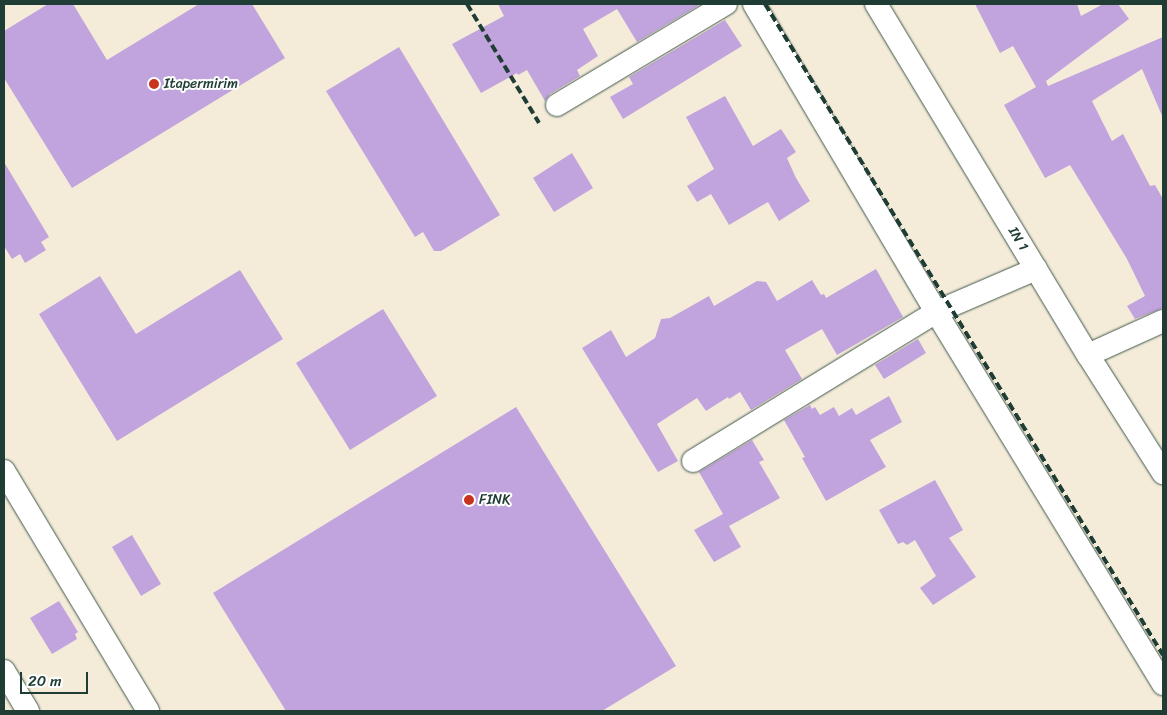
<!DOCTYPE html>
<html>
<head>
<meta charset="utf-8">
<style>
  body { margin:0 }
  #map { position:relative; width:1167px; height:715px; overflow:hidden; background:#f4ecd8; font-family:Sriracha,sans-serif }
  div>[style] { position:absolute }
  .building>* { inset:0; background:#c1a4dd }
  .roads { filter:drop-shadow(0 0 1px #3f574d) drop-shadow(0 0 1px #3f574d) }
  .minor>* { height:22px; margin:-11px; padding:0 11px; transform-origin:11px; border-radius:11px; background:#fff }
  .rail>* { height:4px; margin-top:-2px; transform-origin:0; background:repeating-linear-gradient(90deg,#1f3d34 0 8px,transparent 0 12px) }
  .dots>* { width:14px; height:14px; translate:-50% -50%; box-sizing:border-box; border:2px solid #fff; border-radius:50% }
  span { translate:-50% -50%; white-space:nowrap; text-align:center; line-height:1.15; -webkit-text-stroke:4px #fff; paint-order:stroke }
  .poi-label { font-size:14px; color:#1f3d34 }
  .left { translate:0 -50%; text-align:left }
  .street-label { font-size:14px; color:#1f3d34 }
  .frame { position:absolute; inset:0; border:5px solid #1f3d34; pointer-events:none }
  .scale { position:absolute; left:20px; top:672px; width:68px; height:22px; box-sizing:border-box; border:2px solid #1f3d34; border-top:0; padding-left:6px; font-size:15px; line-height:18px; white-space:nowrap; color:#1f3d34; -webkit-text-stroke:4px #fff; paint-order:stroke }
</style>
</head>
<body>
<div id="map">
  <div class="building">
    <div style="clip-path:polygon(48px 4px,73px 4px,107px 60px,199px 4px,252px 4px,285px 58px,72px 188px,4px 78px,4px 31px)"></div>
    <div style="clip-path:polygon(498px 4px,701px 4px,637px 42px,617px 9px,583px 29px,598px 56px,577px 70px,580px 76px,550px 94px,545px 101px,527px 70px,518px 75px,517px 73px,481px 93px,452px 44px,504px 16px)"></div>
    <div style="clip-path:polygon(975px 4px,1077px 4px,1081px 16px,1103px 4px,1118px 4px,1129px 19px,1046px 81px,1048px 86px,1163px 37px,1163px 118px,1142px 69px,1092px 101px,1112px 141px,1123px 134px,1150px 186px,1155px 185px,1163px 199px,1163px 308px,1135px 319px,1127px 306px,1145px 296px,1127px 259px,1070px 165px,1045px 178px,1004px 105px,1036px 87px,1013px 46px,1000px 53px)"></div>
    <div style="clip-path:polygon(725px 20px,742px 46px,623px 119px,610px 97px,633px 84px,629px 77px)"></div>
    <div style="clip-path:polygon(399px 47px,500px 215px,441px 251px,434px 251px,423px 232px,415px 237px,326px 91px)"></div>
    <div style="clip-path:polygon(725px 96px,753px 146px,781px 129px,796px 152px,787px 158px,796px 178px,810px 201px,779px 221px,768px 202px,729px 225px,711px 194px,697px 202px,687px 186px,714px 169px,686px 117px)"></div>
    <div style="clip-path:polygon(572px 153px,593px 188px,554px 212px,533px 178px)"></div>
    <div style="clip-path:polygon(4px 162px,49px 237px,41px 242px,46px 250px,25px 263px,20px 254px,12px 259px,4px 246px)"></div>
    <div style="clip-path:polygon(876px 269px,903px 317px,837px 355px,822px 329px,785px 350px,802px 379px,751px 410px,740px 392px,729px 399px,728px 397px,706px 411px,697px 398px,657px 424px,678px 461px,658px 472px,582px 348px,611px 330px,626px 357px,655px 338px,661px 319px,670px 318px,709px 296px,714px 306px,757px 281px,766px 282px,777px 301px,812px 280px,821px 295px,824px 294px,826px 298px)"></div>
    <div style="clip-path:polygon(240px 270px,283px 339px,117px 441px,39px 314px,100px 276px,136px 334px)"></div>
    <div style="clip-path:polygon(383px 309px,437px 396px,350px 450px,296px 363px)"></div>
    <div style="clip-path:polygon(918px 339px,926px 353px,884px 379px,875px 365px)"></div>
    <div style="clip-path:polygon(889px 396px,902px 422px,870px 440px,886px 467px,826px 501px,802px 458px,805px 457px,784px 420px,810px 405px,812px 409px,815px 407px,820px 415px,834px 407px,839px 416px,852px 408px,856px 415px)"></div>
    <div style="clip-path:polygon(516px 407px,676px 666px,602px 711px,286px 711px,213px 593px)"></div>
    <div style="clip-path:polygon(752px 440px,764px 460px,759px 462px,780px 498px,729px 526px,741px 547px,714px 562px,694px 530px,723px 514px,699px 472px)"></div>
    <div style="clip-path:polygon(935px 480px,963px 530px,949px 538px,976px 577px,933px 605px,920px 588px,936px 576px,915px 540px,907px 545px,903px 542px,898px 544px,879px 510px)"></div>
    <div style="clip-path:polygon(132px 535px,161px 584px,141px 596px,112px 547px)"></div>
    <div style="clip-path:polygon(59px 601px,78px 632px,75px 634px,77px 639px,52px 654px,30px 618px)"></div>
  </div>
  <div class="roads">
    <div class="minor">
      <div style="left:754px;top:4px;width:358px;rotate:59.4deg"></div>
      <div style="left:936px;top:312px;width:436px;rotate:58.6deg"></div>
      <div style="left:876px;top:4px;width:410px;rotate:58.9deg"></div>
      <div style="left:1088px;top:355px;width:140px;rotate:57.6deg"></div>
      <div style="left:557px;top:105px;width:197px;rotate:-30.9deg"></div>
      <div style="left:1088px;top:355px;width:82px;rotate:-24.4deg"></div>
      <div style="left:693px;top:461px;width:285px;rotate:-31.5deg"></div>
      <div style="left:936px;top:312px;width:109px;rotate:-23.3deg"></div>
      <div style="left:4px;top:471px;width:280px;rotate:59deg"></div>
      <div style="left:4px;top:671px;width:47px;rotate:59deg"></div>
    </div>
  </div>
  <div class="rail">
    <div style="left:467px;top:4px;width:139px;rotate:58.8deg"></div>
    <div style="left:765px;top:4px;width:763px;rotate:58.56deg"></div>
  </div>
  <div class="dots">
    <div style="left:154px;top:84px;background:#c8321e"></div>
    <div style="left:469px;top:500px;background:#c8321e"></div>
  </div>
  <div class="poi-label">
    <span class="left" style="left:164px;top:84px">Itapermirim</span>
    <span class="left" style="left:479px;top:500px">FINK</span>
  </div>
  <div class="street-label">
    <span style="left:1018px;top:239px;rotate:59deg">IN 1</span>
  </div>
  <div class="frame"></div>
  <div class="scale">20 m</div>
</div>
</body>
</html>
